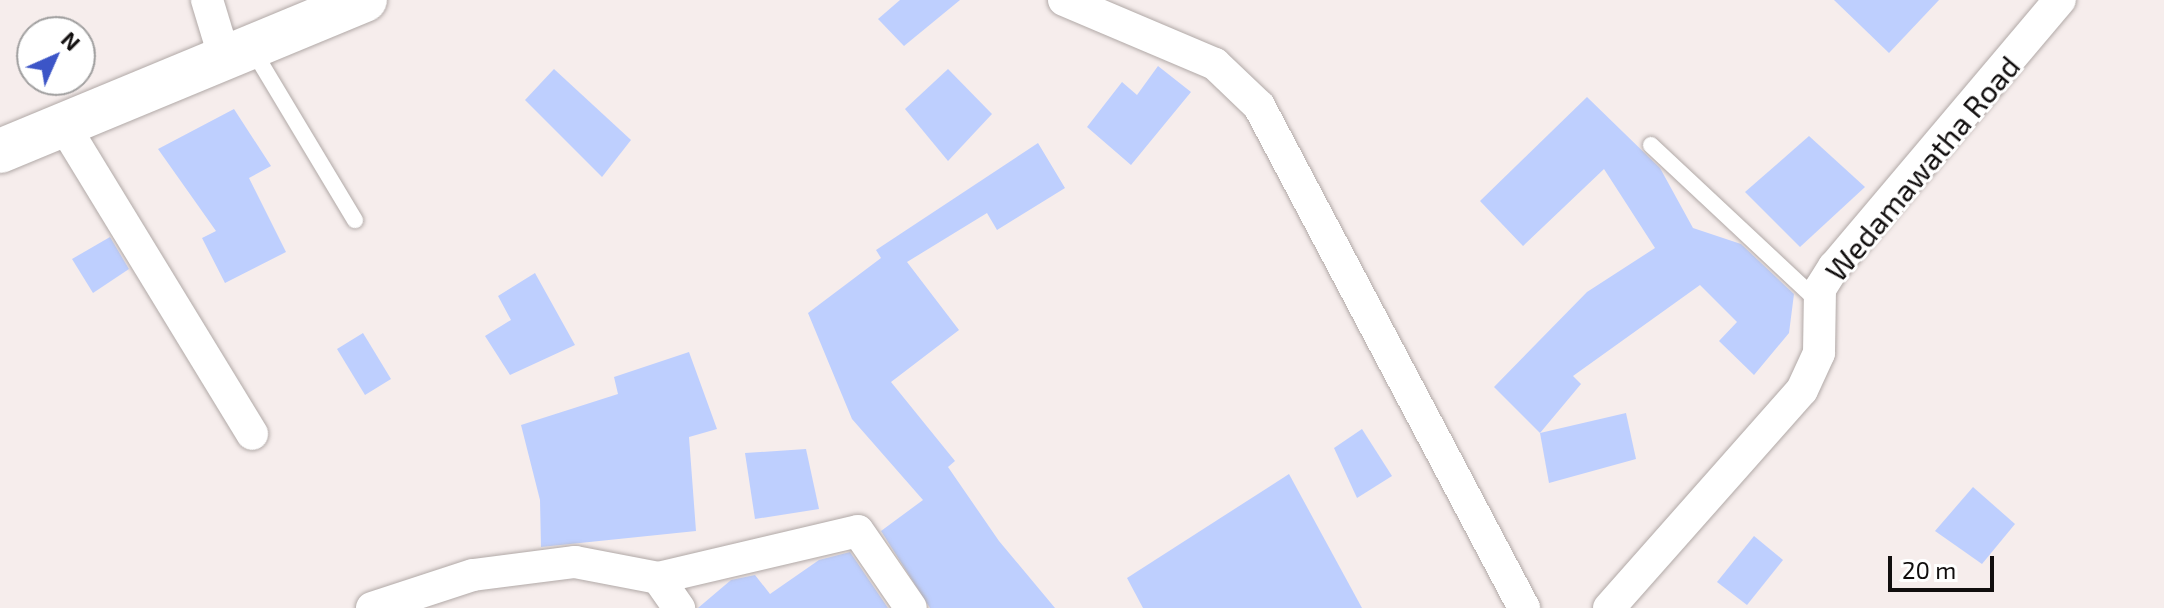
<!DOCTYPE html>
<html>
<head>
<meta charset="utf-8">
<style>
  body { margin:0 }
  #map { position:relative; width:2164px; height:608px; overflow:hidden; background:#f6edec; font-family:"Exo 2",sans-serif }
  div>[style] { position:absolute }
  .building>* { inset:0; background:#becffe }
  .roads { filter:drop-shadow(0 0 2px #b1a9a7) drop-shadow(0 0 2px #b1a9a7) }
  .lane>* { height:16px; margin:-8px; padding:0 8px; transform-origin:8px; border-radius:8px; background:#fff }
  .street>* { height:32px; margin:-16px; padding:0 16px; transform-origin:16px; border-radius:16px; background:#fff }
  .secondary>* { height:44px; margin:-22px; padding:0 22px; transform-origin:22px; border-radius:22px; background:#fff }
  span { translate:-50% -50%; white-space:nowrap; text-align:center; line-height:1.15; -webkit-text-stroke:6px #fff; paint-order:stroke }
  .street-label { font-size:30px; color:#110e0e }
  .north { position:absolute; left:16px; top:16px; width:80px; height:80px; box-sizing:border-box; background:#fff; border:2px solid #a09f9f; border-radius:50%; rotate:45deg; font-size:22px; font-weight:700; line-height:32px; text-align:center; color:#110e0e }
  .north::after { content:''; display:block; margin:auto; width:28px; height:36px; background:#3c55c7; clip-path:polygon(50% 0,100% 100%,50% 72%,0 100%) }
  .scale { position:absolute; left:1888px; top:556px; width:106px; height:36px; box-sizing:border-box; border:4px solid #110e0e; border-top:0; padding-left:10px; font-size:24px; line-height:28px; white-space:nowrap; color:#110e0e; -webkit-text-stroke:6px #fff; paint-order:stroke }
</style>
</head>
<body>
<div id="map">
  <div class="building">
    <div style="clip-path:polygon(900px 0,960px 0,904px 46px,878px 19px)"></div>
    <div style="clip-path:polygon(1834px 0,1939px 0,1889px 53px)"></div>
    <div style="clip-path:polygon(1158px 66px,1191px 92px,1131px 165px,1087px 127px,1122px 82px,1137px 95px)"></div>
    <div style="clip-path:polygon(554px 69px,631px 140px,602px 177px,525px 100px)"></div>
    <div style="clip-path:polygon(948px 69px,992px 114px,948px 161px,905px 109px)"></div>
    <div style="clip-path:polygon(1587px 97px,1660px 168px,1693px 228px,1741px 244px,1794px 294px,1789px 333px,1754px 375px,1719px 341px,1737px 322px,1700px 285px,1573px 376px,1581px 384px,1540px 433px,1494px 387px,1587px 292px,1655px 248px,1604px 169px,1523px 246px,1480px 201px)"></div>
    <div style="clip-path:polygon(234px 109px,271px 166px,249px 178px,286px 252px,225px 283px,202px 238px,216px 231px,158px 149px)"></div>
    <div style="clip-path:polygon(1809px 136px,1865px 187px,1800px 247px,1745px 192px)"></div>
    <div style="clip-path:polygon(1038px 143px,1065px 188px,997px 230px,987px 213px,907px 262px,959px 330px,891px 382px,955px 461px,948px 467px,999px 541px,1055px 608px,930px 608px,881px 531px,923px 500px,852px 419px,808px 313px,881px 258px,876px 250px)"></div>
    <div style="clip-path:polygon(110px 237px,129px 269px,93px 293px,72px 259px)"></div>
    <div style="clip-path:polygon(535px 273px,575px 345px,510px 375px,485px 336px,511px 320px,498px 296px)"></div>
    <div style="clip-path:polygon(363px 333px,391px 379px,365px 395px,337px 349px)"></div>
    <div style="clip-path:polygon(689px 352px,717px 429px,689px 437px,696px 531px,541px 547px,540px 500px,521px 425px,618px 394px,614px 377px)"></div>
    <div style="clip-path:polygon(1626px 413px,1636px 459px,1549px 483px,1540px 433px)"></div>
    <div style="clip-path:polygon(1362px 429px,1392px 476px,1357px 498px,1334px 448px)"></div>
    <div style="clip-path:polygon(806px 449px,819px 509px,755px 519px,745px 453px)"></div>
    <div style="clip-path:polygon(1289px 474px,1362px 608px,1143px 608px,1127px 578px)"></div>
    <div style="clip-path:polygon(1973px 487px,2015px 524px,1982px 564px,1935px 531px)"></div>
    <div style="clip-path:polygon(1754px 536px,1783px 560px,1747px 605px,1717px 582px)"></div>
    <div style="clip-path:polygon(850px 552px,888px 608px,698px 608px,731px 580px,755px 575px,770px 594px,819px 560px)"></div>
  </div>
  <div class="roads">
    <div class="lane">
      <div style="left:251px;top:47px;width:202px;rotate:59deg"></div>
      <div style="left:1651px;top:145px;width:230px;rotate:43.1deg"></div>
    </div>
    <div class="street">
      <div style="left:207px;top:0;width:59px;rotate:73.1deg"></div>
      <div style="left:1064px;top:0;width:164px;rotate:23deg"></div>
      <div style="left:1215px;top:64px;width:61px;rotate:43.7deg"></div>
      <div style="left:1259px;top:106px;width:568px;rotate:62.17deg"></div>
      <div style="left:63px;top:124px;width:363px;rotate:58.6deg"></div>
      <div style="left:658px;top:578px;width:205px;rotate:-13.2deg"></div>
      <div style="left:858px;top:531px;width:93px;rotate:55.5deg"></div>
      <div style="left:372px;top:608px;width:106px;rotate:-18.1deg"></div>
      <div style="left:473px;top:575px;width:103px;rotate:-7.3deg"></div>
      <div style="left:575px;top:562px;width:85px;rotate:10.9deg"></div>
      <div style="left:658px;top:578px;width:37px;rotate:55deg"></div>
      <div style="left:1609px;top:608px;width:291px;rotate:-48.5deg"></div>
      <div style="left:1802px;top:390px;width:41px;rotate:-65.3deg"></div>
      <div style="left:1819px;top:353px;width:64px;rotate:-89.1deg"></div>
      <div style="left:1820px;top:289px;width:26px;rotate:-58deg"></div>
      <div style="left:1834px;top:267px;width:350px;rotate:-49.8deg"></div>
    </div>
    <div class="secondary">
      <div style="left:0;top:151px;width:395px;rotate:-22.5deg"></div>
    </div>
  </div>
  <div class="street-label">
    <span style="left:1922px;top:168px;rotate:-50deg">Wedamawatha Road</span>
  </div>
  <div class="north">N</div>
  <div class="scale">20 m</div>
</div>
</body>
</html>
